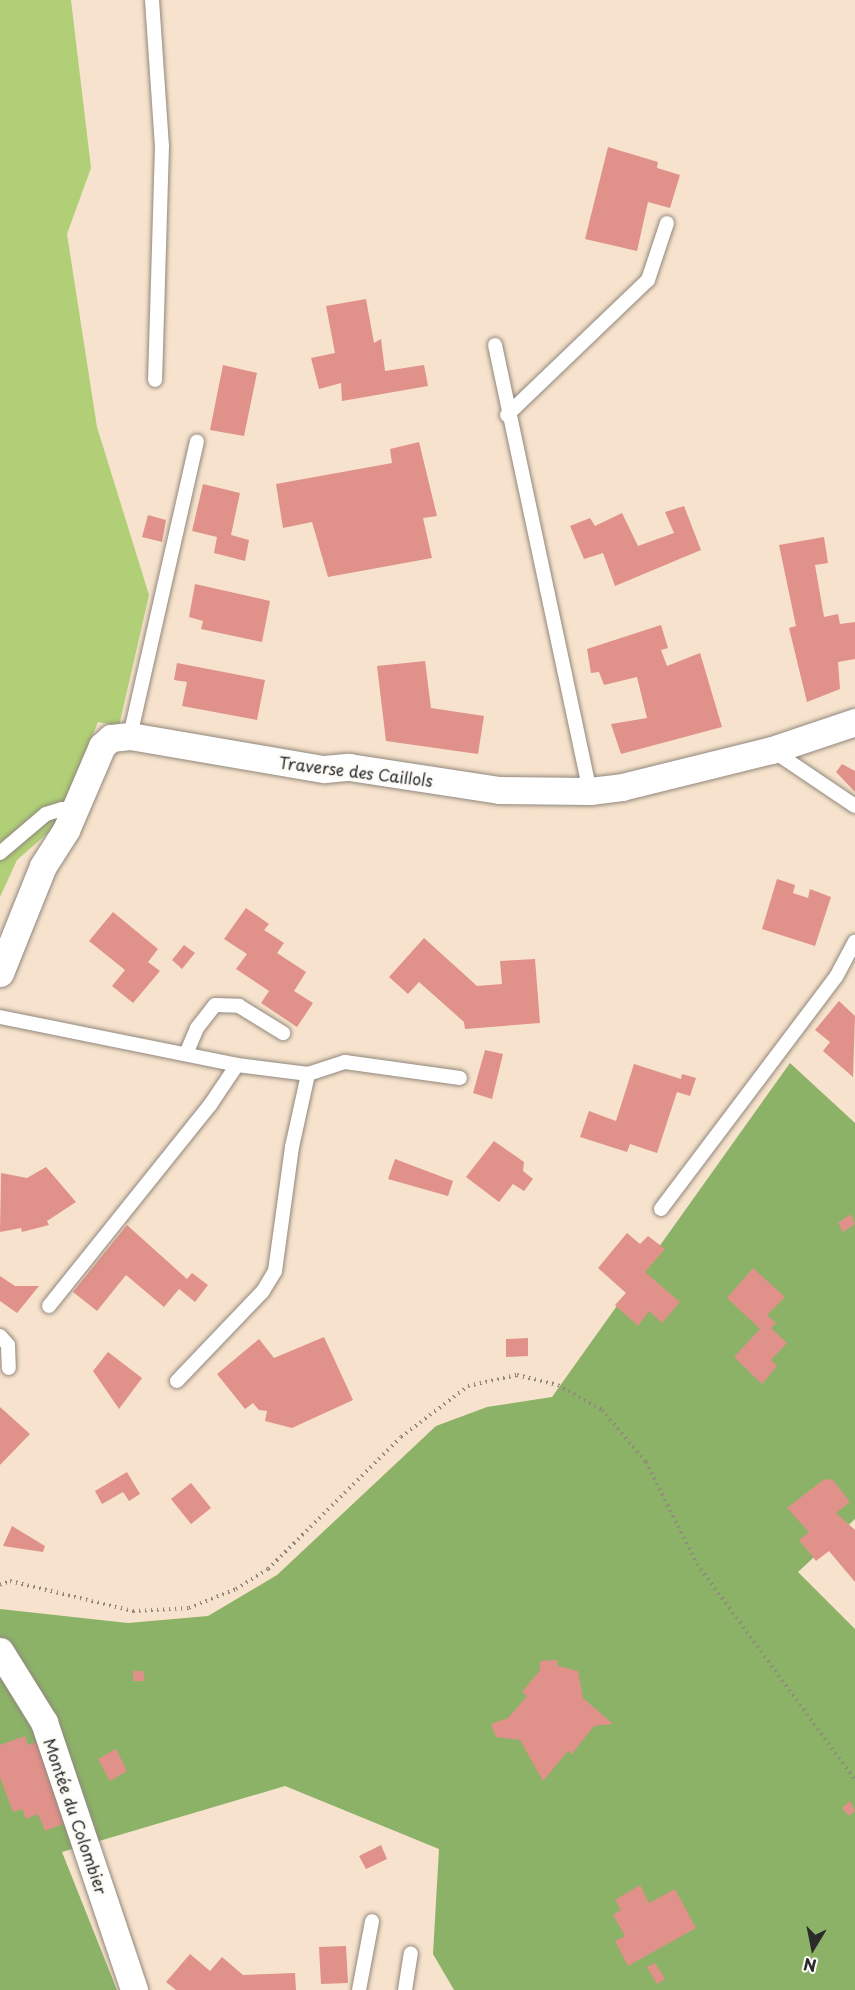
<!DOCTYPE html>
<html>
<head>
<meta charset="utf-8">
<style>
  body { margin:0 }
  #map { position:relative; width:855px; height:1990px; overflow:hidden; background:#f7e3cd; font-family:"Playpen Sans",sans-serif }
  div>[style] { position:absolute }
  .green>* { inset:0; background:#b0cf77 }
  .forest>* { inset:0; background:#8cb268 }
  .building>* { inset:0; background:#e09189 }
  .path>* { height:4px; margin-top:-2px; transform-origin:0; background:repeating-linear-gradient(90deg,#91877c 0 1.5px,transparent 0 6px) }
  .roads { filter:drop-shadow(0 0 2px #91877c) drop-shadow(0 0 2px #91877c) }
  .service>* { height:14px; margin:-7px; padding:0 7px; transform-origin:7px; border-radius:7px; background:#fff }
  .minor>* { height:27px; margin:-13.5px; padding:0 13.5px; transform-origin:13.5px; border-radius:13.5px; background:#fff }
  span { translate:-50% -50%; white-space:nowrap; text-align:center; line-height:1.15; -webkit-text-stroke:6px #fdfcf7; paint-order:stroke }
  .street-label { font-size:16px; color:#2b2b2b }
  .north { position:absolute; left:783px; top:1918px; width:60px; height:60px; -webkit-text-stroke:4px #fdfcf7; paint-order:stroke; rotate:190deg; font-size:16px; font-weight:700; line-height:24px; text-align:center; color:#2b2b2b }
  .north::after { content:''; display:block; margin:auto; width:21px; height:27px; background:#2b2b2b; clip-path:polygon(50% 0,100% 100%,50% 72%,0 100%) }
</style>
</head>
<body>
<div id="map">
  <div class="green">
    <div style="clip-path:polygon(0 0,71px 0,91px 168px,67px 234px,97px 427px,149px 595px,119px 726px,98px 722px,57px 825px,17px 860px,0 897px)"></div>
  </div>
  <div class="forest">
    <div style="clip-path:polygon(790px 1063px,855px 1123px,855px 1519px,798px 1572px,855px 1629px,855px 1990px,454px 1990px,433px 1954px,439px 1849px,285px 1786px,62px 1852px,117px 1990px,0 1990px,0 1609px,128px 1623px,208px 1616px,277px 1575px,436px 1426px,487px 1407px,552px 1397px)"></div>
  </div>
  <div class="building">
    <div style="clip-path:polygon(608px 147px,658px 162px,657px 168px,680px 175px,670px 208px,648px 202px,637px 251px,585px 239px)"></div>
    <div style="clip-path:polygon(366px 299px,374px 343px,381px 339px,385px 371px,424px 365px,428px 386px,342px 401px,341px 383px,319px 389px,311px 358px,335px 353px,326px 306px)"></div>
    <div style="clip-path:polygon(223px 365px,257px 373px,244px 436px,210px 430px)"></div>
    <div style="clip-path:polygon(419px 442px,437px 516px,423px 518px,432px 558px,328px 577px,312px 522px,283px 528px,276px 484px,392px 463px,390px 449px)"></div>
    <div style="clip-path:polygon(203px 484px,240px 493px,231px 535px,249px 540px,245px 561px,214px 553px,217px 537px,192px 531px)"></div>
    <div style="clip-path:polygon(684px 506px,701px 550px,615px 586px,603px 553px,584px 559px,570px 526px,590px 518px,595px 526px,622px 513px,638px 546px,674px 533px,665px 512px)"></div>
    <div style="clip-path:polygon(148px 515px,166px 520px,162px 542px,142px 537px)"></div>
    <div style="clip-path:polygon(824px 537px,828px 563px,815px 565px,824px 617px,838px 614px,840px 624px,855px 622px,855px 659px,838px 662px,840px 689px,807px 702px,789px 628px,796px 626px,779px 545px)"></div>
    <div style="clip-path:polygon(195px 584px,270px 601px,262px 642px,201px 629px,203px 621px,189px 617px)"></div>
    <div style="clip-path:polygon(661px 625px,668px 648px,661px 650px,667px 666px,700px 653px,722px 727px,621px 754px,611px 724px,647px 718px,637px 677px,604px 685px,599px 672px,591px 673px,587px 649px)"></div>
    <div style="clip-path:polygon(425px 661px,431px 708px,484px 716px,478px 754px,386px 741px,377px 666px)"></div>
    <div style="clip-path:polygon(177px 663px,265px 680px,257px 720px,182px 706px,187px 682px,174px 680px)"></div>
    <div style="clip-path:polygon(842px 764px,855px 771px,855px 792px,836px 772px)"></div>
    <div style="clip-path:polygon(777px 879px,795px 885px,793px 893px,808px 898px,810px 889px,831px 897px,815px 946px,762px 929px)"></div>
    <div style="clip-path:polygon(246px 908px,269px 924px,264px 930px,284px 943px,277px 953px,306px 972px,294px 991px,313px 1003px,297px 1027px,261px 1003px,269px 991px,236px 969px,247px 954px,224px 939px)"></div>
    <div style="clip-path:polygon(113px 912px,158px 949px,148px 962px,160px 971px,133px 1003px,112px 986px,125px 970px,89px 941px)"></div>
    <div style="clip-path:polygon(424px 938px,477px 986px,502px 984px,500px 961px,535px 959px,540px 1023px,465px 1029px,464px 1022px,419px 982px,408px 994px,389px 977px)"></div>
    <div style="clip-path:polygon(184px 945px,195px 953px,182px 969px,172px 960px)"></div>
    <div style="clip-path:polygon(839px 1001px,855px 1016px,853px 1077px,823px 1051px,830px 1042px,815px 1030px)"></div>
    <div style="clip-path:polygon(485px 1050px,503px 1054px,492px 1099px,473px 1093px)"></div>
    <div style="clip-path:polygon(634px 1064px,681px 1079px,682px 1074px,696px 1078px,690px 1096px,677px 1092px,657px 1153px,630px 1144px,627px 1152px,580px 1137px,589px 1111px,616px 1121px)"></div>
    <div style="clip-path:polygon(494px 1141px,524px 1162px,523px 1171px,533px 1179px,524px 1191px,513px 1184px,499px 1202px,466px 1177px)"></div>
    <div style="clip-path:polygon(395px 1159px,453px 1181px,448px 1196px,388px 1179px)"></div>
    <div style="clip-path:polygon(46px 1167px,76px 1202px,47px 1221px,49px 1225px,22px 1232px,21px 1228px,0 1232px,1px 1173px,27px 1178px)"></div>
    <div style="clip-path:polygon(851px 1214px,855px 1224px,843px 1232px,838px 1223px)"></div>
    <div style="clip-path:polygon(127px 1225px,187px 1279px,192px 1273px,208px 1285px,195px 1302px,179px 1289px,164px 1307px,126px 1275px,97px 1311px,73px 1292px)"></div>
    <div style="clip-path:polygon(627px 1233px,640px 1244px,648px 1236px,665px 1249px,645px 1272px,680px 1302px,662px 1323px,649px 1311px,638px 1326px,615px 1305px,626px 1293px,598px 1268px)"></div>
    <div style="clip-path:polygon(753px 1268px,785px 1297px,767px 1315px,776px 1323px,771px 1328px,787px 1343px,771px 1360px,777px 1366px,762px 1384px,734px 1357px,760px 1329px,727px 1298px)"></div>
    <div style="clip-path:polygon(0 1276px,15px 1286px,39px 1286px,17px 1313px,0 1301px)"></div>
    <div style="clip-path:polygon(324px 1337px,353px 1400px,292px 1428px,265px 1421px,267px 1411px,259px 1410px,253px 1403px,245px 1409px,217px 1374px,259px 1339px,274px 1358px)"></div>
    <div style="clip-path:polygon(528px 1338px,528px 1356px,506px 1357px,506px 1339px)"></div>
    <div style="clip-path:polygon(108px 1352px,142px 1378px,119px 1409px,93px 1371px)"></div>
    <div style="clip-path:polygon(0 1407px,30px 1434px,0 1465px)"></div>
    <div style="clip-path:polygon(127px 1472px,140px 1494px,129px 1501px,123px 1492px,102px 1504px,95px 1491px)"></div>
    <div style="clip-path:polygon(832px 1479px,850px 1502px,836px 1513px,855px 1530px,855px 1582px,829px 1551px,816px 1561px,799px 1540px,809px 1532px,787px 1508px,823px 1480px)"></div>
    <div style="clip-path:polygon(191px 1483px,211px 1508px,191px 1524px,171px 1499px)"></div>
    <div style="clip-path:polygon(12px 1526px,45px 1546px,43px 1552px,3px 1546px)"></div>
    <div style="clip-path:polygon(557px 1660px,558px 1666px,578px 1671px,583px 1698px,613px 1724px,594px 1726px,572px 1754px,568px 1751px,543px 1781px,520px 1740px,496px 1737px,491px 1724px,508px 1718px,527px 1696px,522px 1692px,540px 1670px,540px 1661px)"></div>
    <div style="clip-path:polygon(133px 1671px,143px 1671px,145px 1681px,133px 1681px)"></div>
    <div style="clip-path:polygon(25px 1736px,28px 1745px,41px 1741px,71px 1821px,45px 1831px,38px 1814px,26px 1819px,22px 1809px,13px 1812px,0 1777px,0 1745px)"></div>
    <div style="clip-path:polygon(116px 1749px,127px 1771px,110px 1781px,98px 1759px)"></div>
    <div style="clip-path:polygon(850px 1801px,855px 1811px,849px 1816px,842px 1808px)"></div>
    <div style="clip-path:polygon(381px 1845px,387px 1859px,366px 1869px,359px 1856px)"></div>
    <div style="clip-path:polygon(640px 1885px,649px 1903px,675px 1889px,696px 1928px,628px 1966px,615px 1941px,625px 1936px,613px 1915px,621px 1910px,615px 1900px)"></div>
    <div style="clip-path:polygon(346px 1946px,348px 1983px,321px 1984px,319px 1947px)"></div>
    <div style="clip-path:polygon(190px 1954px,210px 1971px,222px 1957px,243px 1975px,295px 1973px,296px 1990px,176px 1990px,166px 1982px)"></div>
    <div style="clip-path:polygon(655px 1963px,665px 1979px,657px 1984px,647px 1967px)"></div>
  </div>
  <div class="path">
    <div style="left:0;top:1585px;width:11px;rotate:-22deg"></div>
    <div style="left:10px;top:1581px;width:127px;rotate:13.7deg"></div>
    <div style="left:133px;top:1611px;width:56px;rotate:-3.1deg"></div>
    <div style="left:189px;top:1608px;width:51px;rotate:-22deg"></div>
    <div style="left:236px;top:1589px;width:38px;rotate:-32deg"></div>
    <div style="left:268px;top:1569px;width:187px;rotate:-44.8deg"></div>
    <div style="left:401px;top:1437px;width:84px;rotate:-37.3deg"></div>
    <div style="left:468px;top:1386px;width:50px;rotate:-12.7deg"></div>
    <div style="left:517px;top:1375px;width:42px;rotate:13.7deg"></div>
    <div style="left:558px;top:1385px;width:51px;rotate:29.6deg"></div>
    <div style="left:602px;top:1410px;width:68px;rotate:49.8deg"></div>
    <div style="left:646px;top:1462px;width:114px;rotate:63.4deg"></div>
    <div style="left:697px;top:1564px;width:268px;rotate:53.8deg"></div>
  </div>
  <div class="roads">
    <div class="service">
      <div style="left:152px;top:0;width:146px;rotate:86.1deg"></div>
      <div style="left:162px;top:146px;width:234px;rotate:91.7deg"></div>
      <div style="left:495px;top:345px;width:456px;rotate:78deg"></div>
      <div style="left:507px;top:415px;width:195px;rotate:-43.8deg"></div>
      <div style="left:648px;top:280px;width:60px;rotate:-71.6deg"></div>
      <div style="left:130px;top:736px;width:302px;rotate:-77.2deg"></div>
      <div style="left:772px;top:750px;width:100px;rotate:34deg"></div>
      <div style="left:0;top:853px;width:60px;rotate:-40.3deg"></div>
      <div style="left:46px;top:814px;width:17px;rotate:-17deg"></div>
      <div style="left:62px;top:809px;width:12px;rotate:20deg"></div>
      <div style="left:0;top:1017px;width:242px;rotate:11.4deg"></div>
      <div style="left:237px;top:1065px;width:72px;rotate:7.2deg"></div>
      <div style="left:308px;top:1074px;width:39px;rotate:-18deg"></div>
      <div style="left:345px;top:1062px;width:116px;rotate:7.9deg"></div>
      <div style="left:186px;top:1054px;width:28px;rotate:-67deg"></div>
      <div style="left:197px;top:1028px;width:29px;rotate:-52deg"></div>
      <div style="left:215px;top:1005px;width:24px;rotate:2deg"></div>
      <div style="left:239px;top:1006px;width:52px;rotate:31.5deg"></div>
      <div style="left:661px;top:1209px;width:291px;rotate:-53deg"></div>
      <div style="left:836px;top:977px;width:40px;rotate:-62deg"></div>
      <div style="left:49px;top:1306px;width:258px;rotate:-51.3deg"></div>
      <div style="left:210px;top:1105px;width:48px;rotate:-56deg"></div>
      <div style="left:0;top:1336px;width:12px;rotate:48deg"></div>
      <div style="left:8px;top:1345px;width:23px;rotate:88deg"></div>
      <div style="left:177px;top:1381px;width:124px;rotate:-46.3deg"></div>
      <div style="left:263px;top:1291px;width:23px;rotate:-59deg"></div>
      <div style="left:275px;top:1271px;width:125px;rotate:-82.2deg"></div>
      <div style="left:292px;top:1147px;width:75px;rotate:-77.6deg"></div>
      <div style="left:359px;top:1990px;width:70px;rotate:-79.3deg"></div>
      <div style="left:405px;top:1990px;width:37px;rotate:-81deg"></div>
    </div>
    <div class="minor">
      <div style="left:0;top:973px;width:115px;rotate:-68.1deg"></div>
      <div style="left:43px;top:866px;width:43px;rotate:-57.4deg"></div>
      <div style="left:66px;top:830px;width:91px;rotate:-66.8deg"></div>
      <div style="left:102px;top:746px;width:12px;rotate:-42deg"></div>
      <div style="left:111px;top:738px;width:19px;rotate:-6deg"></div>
      <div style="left:130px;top:736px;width:197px;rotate:9.7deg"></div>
      <div style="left:324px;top:769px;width:25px;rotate:-5deg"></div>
      <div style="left:349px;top:767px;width:152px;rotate:8.7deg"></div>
      <div style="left:499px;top:790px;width:91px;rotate:0.6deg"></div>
      <div style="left:590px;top:791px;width:32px;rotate:-7deg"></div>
      <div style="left:622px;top:787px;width:154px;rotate:-13.9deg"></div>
      <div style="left:772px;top:750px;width:88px;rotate:-18.6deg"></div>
      <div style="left:0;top:1651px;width:84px;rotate:58.2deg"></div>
      <div style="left:44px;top:1722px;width:283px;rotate:71.4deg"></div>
    </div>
  </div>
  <div class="street-label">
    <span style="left:356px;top:771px;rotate:7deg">Traverse des Caillols</span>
    <span style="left:76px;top:1816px;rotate:71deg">Montée du Colombier</span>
  </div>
  <div class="north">N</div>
</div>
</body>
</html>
